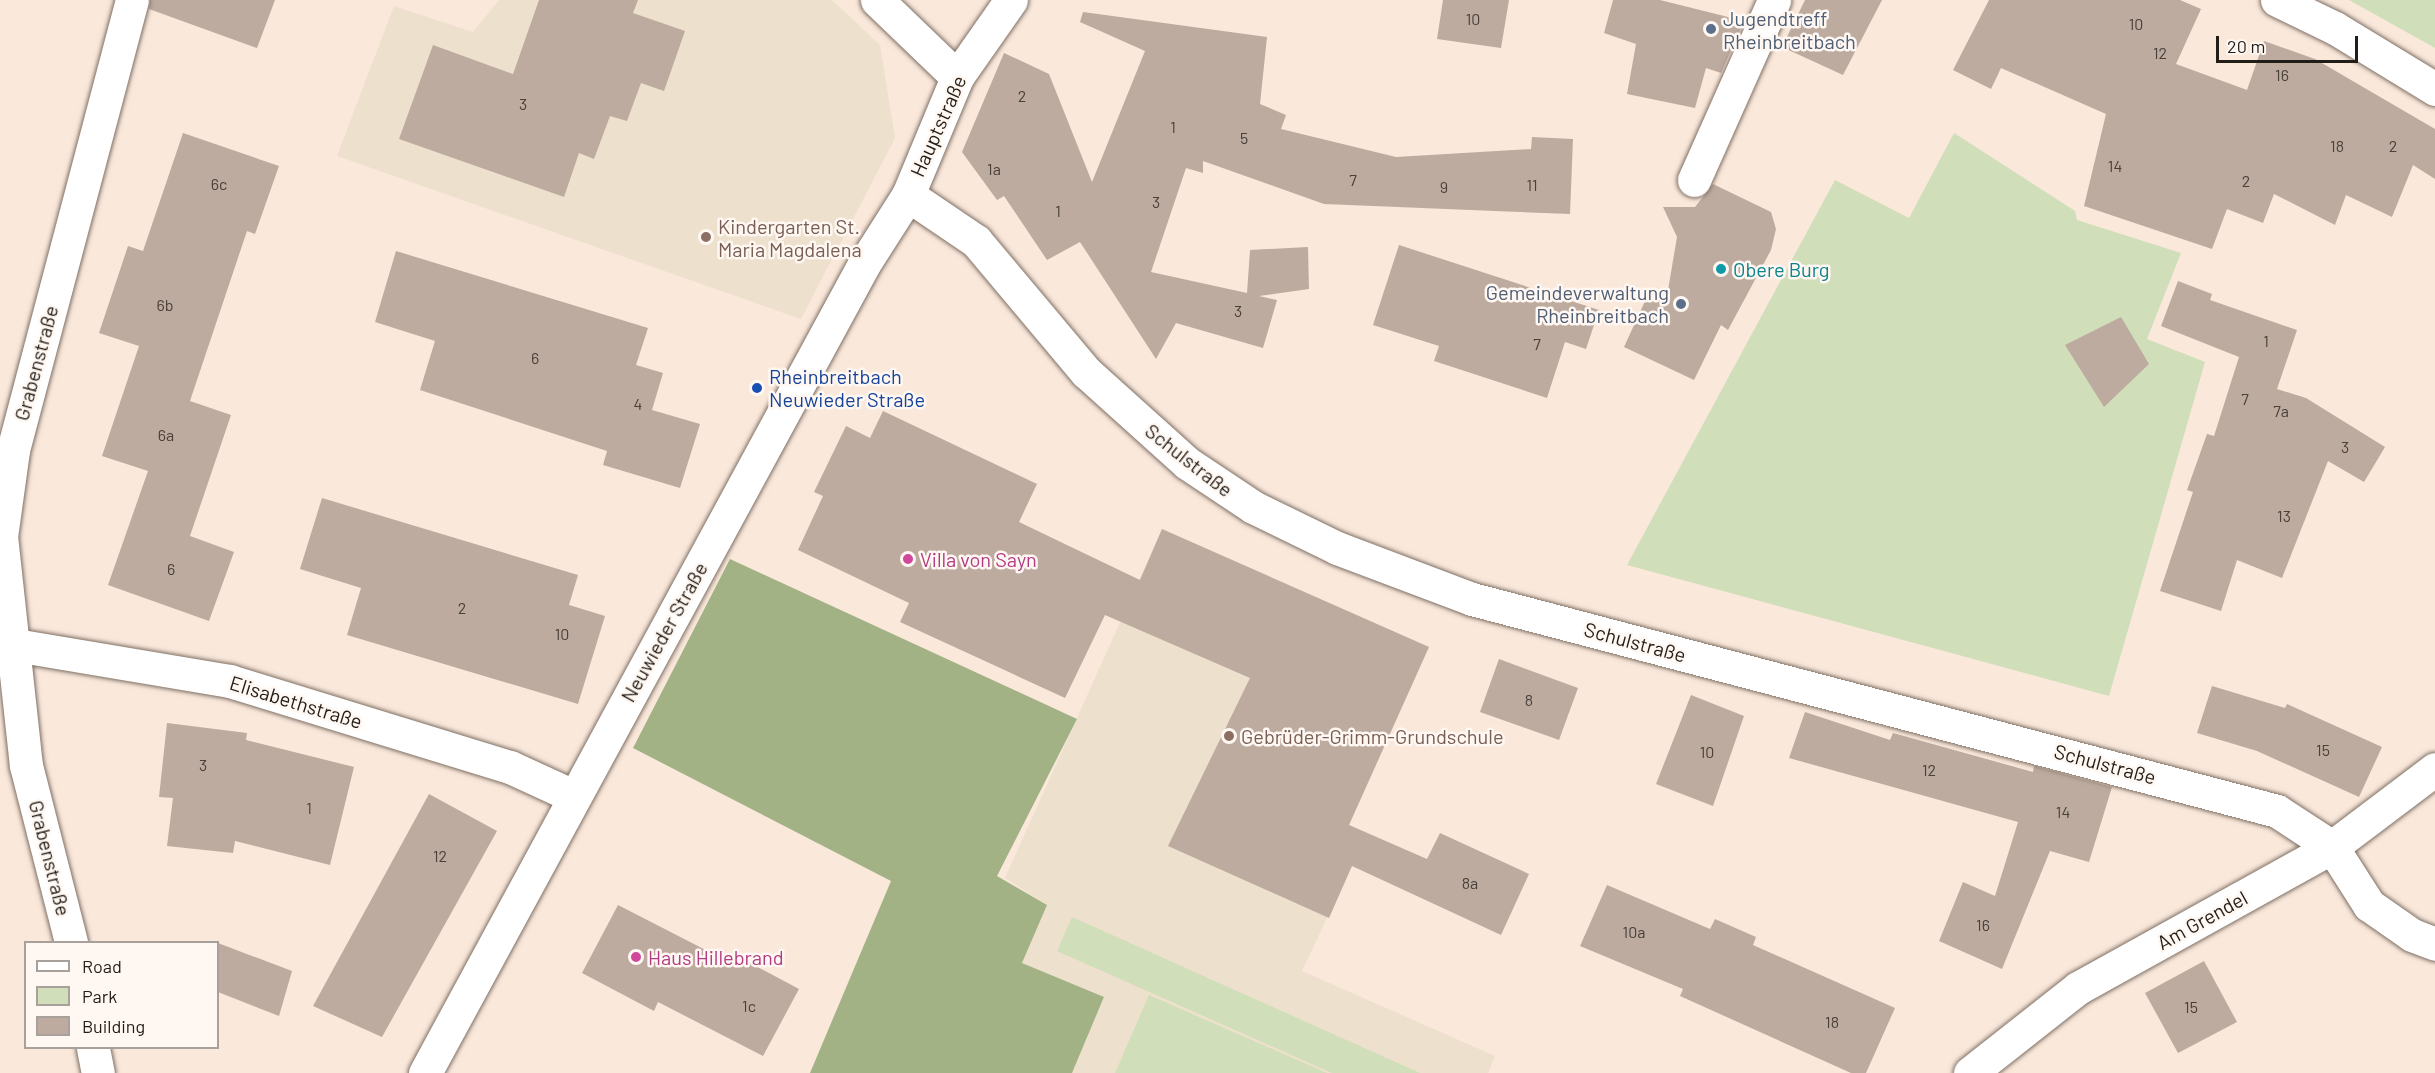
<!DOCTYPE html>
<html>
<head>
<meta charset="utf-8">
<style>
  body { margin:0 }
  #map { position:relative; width:2435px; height:1073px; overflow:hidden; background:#fae8db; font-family:Barlow,sans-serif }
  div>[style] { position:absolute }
  .education>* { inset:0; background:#ede0cc }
  .green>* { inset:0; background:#d1deba }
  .forest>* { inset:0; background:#a2b285 }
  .building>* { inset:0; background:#bdab9f }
  .roads { filter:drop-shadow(0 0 2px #7f7064) drop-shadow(0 0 2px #7f7064) }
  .minor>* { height:33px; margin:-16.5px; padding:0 16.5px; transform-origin:16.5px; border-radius:16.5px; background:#fff }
  .dots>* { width:16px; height:16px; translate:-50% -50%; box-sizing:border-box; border:3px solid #fff7f2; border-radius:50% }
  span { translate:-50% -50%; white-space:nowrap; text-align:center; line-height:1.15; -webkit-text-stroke:5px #fff7f2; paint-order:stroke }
  .number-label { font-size:16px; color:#4a403a }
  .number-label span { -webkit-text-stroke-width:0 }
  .service-label { font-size:20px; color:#4e5e75 }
  .left { translate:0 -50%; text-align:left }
  .right { translate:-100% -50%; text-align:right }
  .street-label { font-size:20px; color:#231d18 }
  .education-label { font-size:20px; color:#785e54 }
  .culture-label { font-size:20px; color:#0d838f }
  .transit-label { font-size:20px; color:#164399 }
  .hotel-label { font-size:20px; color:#b23c85 }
  .legend { position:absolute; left:24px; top:941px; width:195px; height:108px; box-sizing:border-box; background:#fff7f2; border:2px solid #a7a09b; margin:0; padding:8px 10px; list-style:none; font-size:18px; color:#231d18 }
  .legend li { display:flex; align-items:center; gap:12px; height:30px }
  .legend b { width:30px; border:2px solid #a7a09b }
  .scale { position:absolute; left:2216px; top:36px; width:142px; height:27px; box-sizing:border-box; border:3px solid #231d18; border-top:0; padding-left:8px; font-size:18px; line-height:21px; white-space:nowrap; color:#231d18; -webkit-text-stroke:4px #fff7f2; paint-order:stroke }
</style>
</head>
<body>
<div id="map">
  <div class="education">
    <div style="clip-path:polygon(499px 0,832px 0,880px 45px,895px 138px,801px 319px,337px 156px,394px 6px,473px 32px)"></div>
    <div style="clip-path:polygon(1162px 529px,1289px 590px,1291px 586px,1429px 647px,1349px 825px,1367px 833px,1302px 971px,1495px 1056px,1488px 1073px,1072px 1073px,1104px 998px,1022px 963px,1047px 905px,1005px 878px)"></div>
  </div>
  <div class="green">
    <div style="clip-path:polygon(2349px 0,2435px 0,2435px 48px)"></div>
    <div style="clip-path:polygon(1954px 133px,2075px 211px,2077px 220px,2181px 253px,2147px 339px,2205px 362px,2109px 696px,1627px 565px,1835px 180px,1909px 218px)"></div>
    <div style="clip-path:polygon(1072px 917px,1420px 1073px,1332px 1073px,1057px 951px)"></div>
    <div style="clip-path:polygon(1149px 995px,1327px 1073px,1115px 1073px)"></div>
  </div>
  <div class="forest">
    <div style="clip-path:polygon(730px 559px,1077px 719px,997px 876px,1047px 905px,1022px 963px,1104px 997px,1072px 1073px,810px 1073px,891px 881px,633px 748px)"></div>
  </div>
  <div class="building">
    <div style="clip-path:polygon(150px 0,275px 0,257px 48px,149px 9px)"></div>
    <div style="clip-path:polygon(539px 0,638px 0,633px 13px,685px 31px,664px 91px,641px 83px,627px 121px,610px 116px,594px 159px,579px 153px,564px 197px,399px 139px,433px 45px,513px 74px)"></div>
    <div style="clip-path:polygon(1443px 0,1509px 0,1501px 48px,1437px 39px)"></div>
    <div style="clip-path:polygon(1613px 0,1660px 0,1744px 21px,1721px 73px,1706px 68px,1695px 108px,1627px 94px,1636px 44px,1604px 33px)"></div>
    <div style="clip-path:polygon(1805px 0,1882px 0,1843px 75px,1782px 47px)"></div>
    <div style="clip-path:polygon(1989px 0,2180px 0,2201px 9px,2176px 64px,2247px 90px,2264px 41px,2315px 59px,2435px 129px,2435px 179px,2413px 165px,2392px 217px,2346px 195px,2335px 225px,2274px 194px,2263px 223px,2227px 209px,2212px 249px,2084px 206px,2106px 114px,2001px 68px,1991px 89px,1953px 70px)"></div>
    <div style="clip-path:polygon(1083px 12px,1267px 37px,1260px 104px,1286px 115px,1281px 129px,1396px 157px,1531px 149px,1532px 137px,1573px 139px,1570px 214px,1324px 204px,1203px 161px,1203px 173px,1186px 168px,1151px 272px,1247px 293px,1250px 250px,1308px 247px,1309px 289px,1259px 296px,1277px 300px,1263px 348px,1176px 323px,1156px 359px,1080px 242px,1047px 260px,1004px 196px,997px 200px,962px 152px,1004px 53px,1049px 74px,1092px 182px,1145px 51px,1080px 22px)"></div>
    <div style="clip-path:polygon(183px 133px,279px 166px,255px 234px,247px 231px,190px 401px,231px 415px,190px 536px,234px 552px,209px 621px,108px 585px,148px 471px,102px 456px,139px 346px,99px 333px,128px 246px,143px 251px)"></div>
    <div style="clip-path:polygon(1713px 184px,1771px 212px,1776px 229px,1771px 250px,1728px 330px,1721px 325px,1694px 380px,1624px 347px,1651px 288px,1667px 296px,1677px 237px,1663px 207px,1695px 207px)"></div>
    <div style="clip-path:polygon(1399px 245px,1599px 310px,1586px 349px,1565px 342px,1547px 398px,1434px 361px,1439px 346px,1373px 325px)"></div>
    <div style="clip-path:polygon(396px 251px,648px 328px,636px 365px,663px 373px,652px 410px,700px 424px,680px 488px,603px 465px,607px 451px,420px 390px,435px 341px,375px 322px)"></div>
    <div style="clip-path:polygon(2178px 281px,2212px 294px,2210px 300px,2297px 330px,2277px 389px,2306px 398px,2385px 447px,2364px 482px,2328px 461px,2282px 578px,2237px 560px,2221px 611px,2160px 591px,2193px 492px,2187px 490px,2207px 434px,2214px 436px,2239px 357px,2161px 326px)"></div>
    <div style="clip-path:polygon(2121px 317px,2149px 364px,2104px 407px,2065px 345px)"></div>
    <div style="clip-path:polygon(883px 411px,1037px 484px,1019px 522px,1140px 580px,1162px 529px,1429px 647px,1349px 825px,1427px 859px,1440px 833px,1529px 874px,1501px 935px,1352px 866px,1329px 918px,1168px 846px,1250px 678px,1105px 615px,1065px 698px,900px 622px,909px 603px,798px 550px,823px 496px,814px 492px,846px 426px,870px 438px)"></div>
    <div style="clip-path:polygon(322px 498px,578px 575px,569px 605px,605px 616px,578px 704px,347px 635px,361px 588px,300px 569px)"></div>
    <div style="clip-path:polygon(1499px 659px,1578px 688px,1559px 740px,1480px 712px)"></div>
    <div style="clip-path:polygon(2212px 686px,2285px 708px,2287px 704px,2382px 747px,2359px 797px,2257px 751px,2197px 733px)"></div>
    <div style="clip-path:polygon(1691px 695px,1744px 716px,1713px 806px,1656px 784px)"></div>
    <div style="clip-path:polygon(1805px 712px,1890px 740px,1893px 733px,2033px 772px,2034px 766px,2112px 787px,2089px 862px,2050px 851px,2002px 969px,1939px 941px,1963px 882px,1995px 896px,2018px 822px,1789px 758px)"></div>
    <div style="clip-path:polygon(167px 723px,247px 733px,246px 740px,354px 767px,330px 865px,235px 841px,233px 853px,167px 846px,173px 798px,159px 797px)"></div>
    <div style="clip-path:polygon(429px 794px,497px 831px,382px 1037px,313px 1006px)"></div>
    <div style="clip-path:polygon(1607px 885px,1710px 929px,1715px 919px,1756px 937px,1753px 945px,1895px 1008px,1866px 1073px,1851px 1073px,1680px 996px,1683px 989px,1580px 946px)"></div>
    <div style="clip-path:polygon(618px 905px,731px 963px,735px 955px,799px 989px,763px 1056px,658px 1002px,654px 1011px,582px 973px)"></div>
    <div style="clip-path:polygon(218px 943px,292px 971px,279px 1016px,218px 992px)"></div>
    <div style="clip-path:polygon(2204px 961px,2237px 1022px,2178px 1053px,2145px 993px)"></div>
  </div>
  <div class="roads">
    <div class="minor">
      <div style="left:877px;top:0;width:111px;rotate:43.9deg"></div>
      <div style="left:2277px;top:0;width:64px;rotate:25.8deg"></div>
      <div style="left:2335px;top:28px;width:117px;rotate:31.4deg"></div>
      <div style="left:1694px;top:180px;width:197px;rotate:-66deg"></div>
      <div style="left:908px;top:195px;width:82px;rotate:34.1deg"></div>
      <div style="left:976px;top:241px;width:171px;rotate:50deg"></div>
      <div style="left:1086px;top:372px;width:136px;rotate:42deg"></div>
      <div style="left:1187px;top:463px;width:79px;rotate:33.7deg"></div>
      <div style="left:1253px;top:507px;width:93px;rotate:26deg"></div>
      <div style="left:1337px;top:548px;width:144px;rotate:20.7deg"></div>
      <div style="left:1472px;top:599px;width:832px;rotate:14.75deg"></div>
      <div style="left:2277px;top:811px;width:66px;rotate:33.2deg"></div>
      <div style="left:2332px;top:847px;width:69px;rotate:57.5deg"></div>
      <div style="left:2369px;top:905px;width:52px;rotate:34.9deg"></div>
      <div style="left:2412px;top:935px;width:25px;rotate:21deg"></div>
      <div style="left:9px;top:644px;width:224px;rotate:9.5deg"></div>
      <div style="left:230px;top:681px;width:293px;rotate:17.1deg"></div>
      <div style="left:510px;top:767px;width:69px;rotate:24.7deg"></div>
      <div style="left:71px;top:942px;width:182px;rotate:-104.3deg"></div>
      <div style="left:26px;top:766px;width:230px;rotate:-96.2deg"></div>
      <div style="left:1px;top:537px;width:88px;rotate:-82.1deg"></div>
      <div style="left:13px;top:450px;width:465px;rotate:-75.2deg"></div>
      <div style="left:93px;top:1048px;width:25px;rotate:79deg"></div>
      <div style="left:425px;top:1073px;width:920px;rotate:-61.51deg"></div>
      <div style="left:864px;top:264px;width:82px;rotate:-57.5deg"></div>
      <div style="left:908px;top:195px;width:128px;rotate:-67.4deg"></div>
      <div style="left:957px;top:77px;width:94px;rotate:-55deg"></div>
      <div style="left:1970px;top:1073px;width:137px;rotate:-38.2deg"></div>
      <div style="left:2078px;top:988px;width:291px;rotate:-29deg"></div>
      <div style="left:2332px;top:847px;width:129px;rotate:-37.1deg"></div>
    </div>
  </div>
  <div class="dots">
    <div style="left:1711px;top:29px;background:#5c6f8a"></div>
    <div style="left:706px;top:237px;background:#8d6e63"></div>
    <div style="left:1721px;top:269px;background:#0f9aa8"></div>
    <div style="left:1681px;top:304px;background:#5c6f8a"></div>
    <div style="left:757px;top:388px;background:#1a4fb4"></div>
    <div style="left:908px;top:559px;background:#d1479c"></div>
    <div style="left:1229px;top:736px;background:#8d6e63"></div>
    <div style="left:636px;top:957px;background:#d1479c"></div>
  </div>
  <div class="number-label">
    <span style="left:1473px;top:19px">10</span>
    <span style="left:2136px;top:24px">10</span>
    <span style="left:2160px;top:53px">12</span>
    <span style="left:2282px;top:75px">16</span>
    <span style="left:1022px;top:96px">2</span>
    <span style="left:523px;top:104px">3</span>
    <span style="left:1173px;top:127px">1</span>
    <span style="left:1244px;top:138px">5</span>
    <span style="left:2337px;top:146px">18</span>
    <span style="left:2393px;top:146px">2</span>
    <span style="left:2115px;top:166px">14</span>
    <span style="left:994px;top:169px">1a</span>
    <span style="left:1353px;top:180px">7</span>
    <span style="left:2246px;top:181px">2</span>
    <span style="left:219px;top:184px">6c</span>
    <span style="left:1532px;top:185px">11</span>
    <span style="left:1444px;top:187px">9</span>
    <span style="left:1156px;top:202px">3</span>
    <span style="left:1058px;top:211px">1</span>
    <span style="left:165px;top:305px">6b</span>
    <span style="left:1238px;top:311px">3</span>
    <span style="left:2266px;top:341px">1</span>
    <span style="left:1537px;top:344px">7</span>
    <span style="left:535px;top:358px">6</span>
    <span style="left:2245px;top:399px">7</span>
    <span style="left:638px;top:404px">4</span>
    <span style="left:2281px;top:411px">7a</span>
    <span style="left:166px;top:435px">6a</span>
    <span style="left:2345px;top:447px">3</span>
    <span style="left:2284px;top:516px">13</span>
    <span style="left:171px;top:569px">6</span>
    <span style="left:462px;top:608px">2</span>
    <span style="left:562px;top:634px">10</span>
    <span style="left:1529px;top:700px">8</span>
    <span style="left:2323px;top:750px">15</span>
    <span style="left:1707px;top:752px">10</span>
    <span style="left:203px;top:765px">3</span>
    <span style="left:1929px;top:770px">12</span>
    <span style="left:309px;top:808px">1</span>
    <span style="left:2063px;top:812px">14</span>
    <span style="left:440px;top:856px">12</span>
    <span style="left:1470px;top:883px">8a</span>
    <span style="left:1983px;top:925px">16</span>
    <span style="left:1634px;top:932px">10a</span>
    <span style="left:749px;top:1006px">1c</span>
    <span style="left:2191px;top:1007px">15</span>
    <span style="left:1832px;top:1022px">18</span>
  </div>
  <div class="service-label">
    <span class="left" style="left:1723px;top:30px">Jugendtreff<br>Rheinbreitbach</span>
    <span class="right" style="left:1669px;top:304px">Gemeindeverwaltung<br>Rheinbreitbach</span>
  </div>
  <div class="street-label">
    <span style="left:938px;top:126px;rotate:-66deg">Hauptstraße</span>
    <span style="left:36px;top:363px;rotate:-75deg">Grabenstraße</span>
    <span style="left:1189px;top:460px;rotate:38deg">Schulstraße</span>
    <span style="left:664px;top:632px;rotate:-61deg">Neuwieder Straße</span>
    <span style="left:1635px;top:642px;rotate:15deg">Schulstraße</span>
    <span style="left:296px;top:702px;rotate:17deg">Elisabethstraße</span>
    <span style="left:2105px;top:764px;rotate:15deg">Schulstraße</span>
    <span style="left:50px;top:858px;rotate:76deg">Grabenstraße</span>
    <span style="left:2202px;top:920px;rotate:-29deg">Am Grendel</span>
  </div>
  <div class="education-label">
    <span class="left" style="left:718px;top:238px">Kindergarten St.<br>Maria Magdalena</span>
    <span class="left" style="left:1241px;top:736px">Gebrüder-Grimm-Grundschule</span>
  </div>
  <div class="culture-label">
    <span class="left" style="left:1733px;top:269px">Obere Burg</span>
  </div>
  <div class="transit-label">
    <span class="left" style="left:769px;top:388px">Rheinbreitbach<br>Neuwieder Straße</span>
  </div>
  <div class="hotel-label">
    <span class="left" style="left:920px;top:559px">Villa von Sayn</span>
    <span class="left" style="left:648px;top:957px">Haus Hillebrand</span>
  </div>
  <ul class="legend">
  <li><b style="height:8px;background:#fff"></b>Road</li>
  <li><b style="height:16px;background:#d1deba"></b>Park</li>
  <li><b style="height:16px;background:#bdab9f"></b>Building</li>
  </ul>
  <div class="scale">20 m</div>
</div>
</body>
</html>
